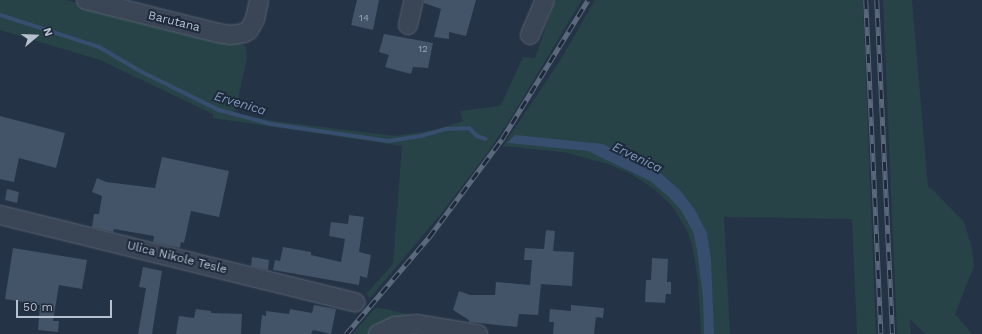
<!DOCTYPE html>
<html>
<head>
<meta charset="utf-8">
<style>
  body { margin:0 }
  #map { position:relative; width:982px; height:334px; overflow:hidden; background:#253346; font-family:"Work Sans",sans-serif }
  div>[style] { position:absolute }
  .green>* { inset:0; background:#274347 }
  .water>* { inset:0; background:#374e6e }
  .stream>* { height:4px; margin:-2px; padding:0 2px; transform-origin:2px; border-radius:2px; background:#374e6e }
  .building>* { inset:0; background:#435368 }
  .roads { filter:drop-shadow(0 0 1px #586372) drop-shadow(0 0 1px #586372) }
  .minor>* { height:18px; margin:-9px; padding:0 9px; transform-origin:9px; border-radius:9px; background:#3a4555 }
  .rail>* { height:4.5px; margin-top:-2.25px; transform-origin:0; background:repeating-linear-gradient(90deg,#1e2a3b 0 9px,#5b697c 0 18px); box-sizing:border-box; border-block:1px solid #5b697c }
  span { translate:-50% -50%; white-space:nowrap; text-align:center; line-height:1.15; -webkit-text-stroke:4px #1e2a3b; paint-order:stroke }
  .number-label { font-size:10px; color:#9aa5b4 }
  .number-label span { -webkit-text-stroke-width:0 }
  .street-label { font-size:12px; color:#b7c0ce }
  .water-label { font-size:13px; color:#7c96b8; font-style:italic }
  .north { position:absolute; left:16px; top:16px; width:40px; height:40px; -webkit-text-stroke:3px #1e2a3b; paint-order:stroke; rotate:71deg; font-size:11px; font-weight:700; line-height:16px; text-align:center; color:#b7c0ce }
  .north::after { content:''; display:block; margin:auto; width:14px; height:18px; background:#b7c0ce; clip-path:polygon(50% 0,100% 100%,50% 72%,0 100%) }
  .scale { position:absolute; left:16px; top:300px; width:96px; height:18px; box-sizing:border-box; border:2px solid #b7c0ce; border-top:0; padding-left:5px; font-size:12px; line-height:14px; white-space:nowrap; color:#b7c0ce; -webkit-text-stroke:3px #1e2a3b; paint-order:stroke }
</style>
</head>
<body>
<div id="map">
  <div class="green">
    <div style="clip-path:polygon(0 0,66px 0,241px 43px,246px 47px,247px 58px,235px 113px,274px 121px,395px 136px,434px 130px,463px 121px,460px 111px,499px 106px,502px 103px,523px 57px,535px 58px,555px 0,582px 0,512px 116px,488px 152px,440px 215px,370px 298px,366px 294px,393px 264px,402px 146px,213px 118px,213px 114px,100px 60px,0 30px)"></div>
    <div style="clip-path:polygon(595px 0,863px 0,876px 334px,857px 334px,852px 219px,724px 217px,730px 334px,701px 334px,698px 281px,692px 244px,686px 229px,672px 206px,654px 189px,631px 174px,608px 164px,563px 152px,503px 146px,561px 59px)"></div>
    <div style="clip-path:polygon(883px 0,912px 0,928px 187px,933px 190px,964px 222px,972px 248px,974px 266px,955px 314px,972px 334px,925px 334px,910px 319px,911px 334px,897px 334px)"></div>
    <div style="clip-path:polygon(375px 308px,386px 309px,419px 317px,371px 334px,352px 334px)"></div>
  </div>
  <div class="water">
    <div style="clip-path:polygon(515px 135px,603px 144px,659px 172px,680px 190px,695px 210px,707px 233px,711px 259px,714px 334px,704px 334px,703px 297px,697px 250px,693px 232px,681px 210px,668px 196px,650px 181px,588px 151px,507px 143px)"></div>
  </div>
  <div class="stream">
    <div style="left:0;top:15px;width:104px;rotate:17.9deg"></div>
    <div style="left:99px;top:47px;width:50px;rotate:30.2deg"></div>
    <div style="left:142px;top:72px;width:86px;rotate:26.3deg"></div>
    <div style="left:219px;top:110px;width:54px;rotate:15.1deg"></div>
    <div style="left:271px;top:124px;width:119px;rotate:8.2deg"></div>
    <div style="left:389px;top:141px;width:32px;rotate:-9deg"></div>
    <div style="left:421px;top:136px;width:26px;rotate:-16deg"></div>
    <div style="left:446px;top:129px;width:23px;rotate:-2deg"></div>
    <div style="left:469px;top:128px;width:11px;rotate:45deg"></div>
    <div style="left:477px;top:136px;width:9px;rotate:18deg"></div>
  </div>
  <div class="building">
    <div style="clip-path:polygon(357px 0,379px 0,373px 30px,351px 25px)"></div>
    <div style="clip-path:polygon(424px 0,476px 0,466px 36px,449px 32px,449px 39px,434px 37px,441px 9px,424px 3px)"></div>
    <div style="clip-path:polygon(384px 34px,433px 43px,428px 68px,413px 67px,411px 74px,385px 67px,389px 55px,379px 52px)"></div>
    <div style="clip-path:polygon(0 116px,65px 133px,56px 168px,19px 158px,14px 182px,0 179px)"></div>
    <div style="clip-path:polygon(162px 157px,229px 171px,219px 217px,191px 211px,184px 243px,181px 242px,180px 248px,153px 242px,154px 236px,114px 229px,113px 232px,92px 227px,94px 214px,99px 214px,102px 196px,92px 192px,97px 178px,106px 182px,155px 188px)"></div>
    <div style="clip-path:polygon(7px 189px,19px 192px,17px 203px,5px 200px)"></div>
    <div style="clip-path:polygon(349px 215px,364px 217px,359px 252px,371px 255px,367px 278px,360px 276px,359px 285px,273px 270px,275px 260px,280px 261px,283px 247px,311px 252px,311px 255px,341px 262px,345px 239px,329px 236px,331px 222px,348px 224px)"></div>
    <div style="clip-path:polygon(546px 230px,555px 231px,553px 251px,574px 252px,572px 286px,541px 284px,538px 315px,519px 314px,517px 327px,469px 322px,469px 320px,453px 310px,459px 291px,470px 295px,495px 295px,496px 282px,530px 285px,532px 260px,524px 260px,525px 248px,544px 249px)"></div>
    <div style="clip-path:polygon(13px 248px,87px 260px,82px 289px,59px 285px,53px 321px,59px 321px,58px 332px,38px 330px,40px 305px,5px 299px)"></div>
    <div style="clip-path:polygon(252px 257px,269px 260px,268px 270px,251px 266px)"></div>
    <div style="clip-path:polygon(652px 258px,668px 259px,667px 282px,671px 282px,671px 294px,666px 294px,665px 303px,645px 302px,646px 280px,651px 280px)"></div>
    <div style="clip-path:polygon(143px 267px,162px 271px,152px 334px,138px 334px,146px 288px,139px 287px)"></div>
    <div style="clip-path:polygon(314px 305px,336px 309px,331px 334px,313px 330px,311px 334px,260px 334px,262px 315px,266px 316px,266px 311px,289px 314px,290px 309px,312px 313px)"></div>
    <div style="clip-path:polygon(571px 305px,604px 308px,603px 318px,596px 317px,594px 334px,553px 334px,554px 322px,549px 322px,550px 309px,571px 311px)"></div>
    <div style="clip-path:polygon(196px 309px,211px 311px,211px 313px,242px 314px,241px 334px,176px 334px,179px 316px,194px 318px)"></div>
  </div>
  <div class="roads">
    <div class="minor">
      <div style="left:86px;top:0;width:136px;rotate:14deg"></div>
      <div style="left:218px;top:33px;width:12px;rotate:9deg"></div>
      <div style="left:230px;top:35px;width:14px;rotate:-8deg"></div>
      <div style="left:244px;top:33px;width:6px;rotate:-31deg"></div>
      <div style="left:249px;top:30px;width:13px;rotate:-61deg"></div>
      <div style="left:255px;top:19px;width:19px;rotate:-78deg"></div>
      <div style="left:408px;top:25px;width:26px;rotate:-77deg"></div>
      <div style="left:530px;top:35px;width:38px;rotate:-67deg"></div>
      <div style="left:0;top:215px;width:366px;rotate:13.8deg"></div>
      <div style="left:378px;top:334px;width:19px;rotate:-25deg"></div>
      <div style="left:395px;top:326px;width:21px;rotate:-5deg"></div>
      <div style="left:416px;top:324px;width:63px;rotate:9.2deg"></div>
    </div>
  </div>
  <div class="rail">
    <div style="left:866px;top:0;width:334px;rotate:87.4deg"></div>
    <div style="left:877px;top:0;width:334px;rotate:87.3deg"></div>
    <div style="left:346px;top:334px;width:128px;rotate:-49.4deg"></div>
    <div style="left:429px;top:237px;width:122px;rotate:-53.3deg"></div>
    <div style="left:502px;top:139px;width:163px;rotate:-58.3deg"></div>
  </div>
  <div class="number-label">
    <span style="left:364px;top:18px">14</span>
    <span style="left:423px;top:49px">12</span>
  </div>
  <div class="street-label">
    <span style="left:174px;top:22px;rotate:14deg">Barutana</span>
    <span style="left:177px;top:258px;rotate:14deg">Ulica Nikole Tesle</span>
  </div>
  <div class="water-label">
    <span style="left:240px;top:104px;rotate:17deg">Ervenica</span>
    <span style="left:637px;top:158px;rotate:26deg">Ervenica</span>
  </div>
  <div class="north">N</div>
  <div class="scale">50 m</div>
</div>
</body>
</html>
